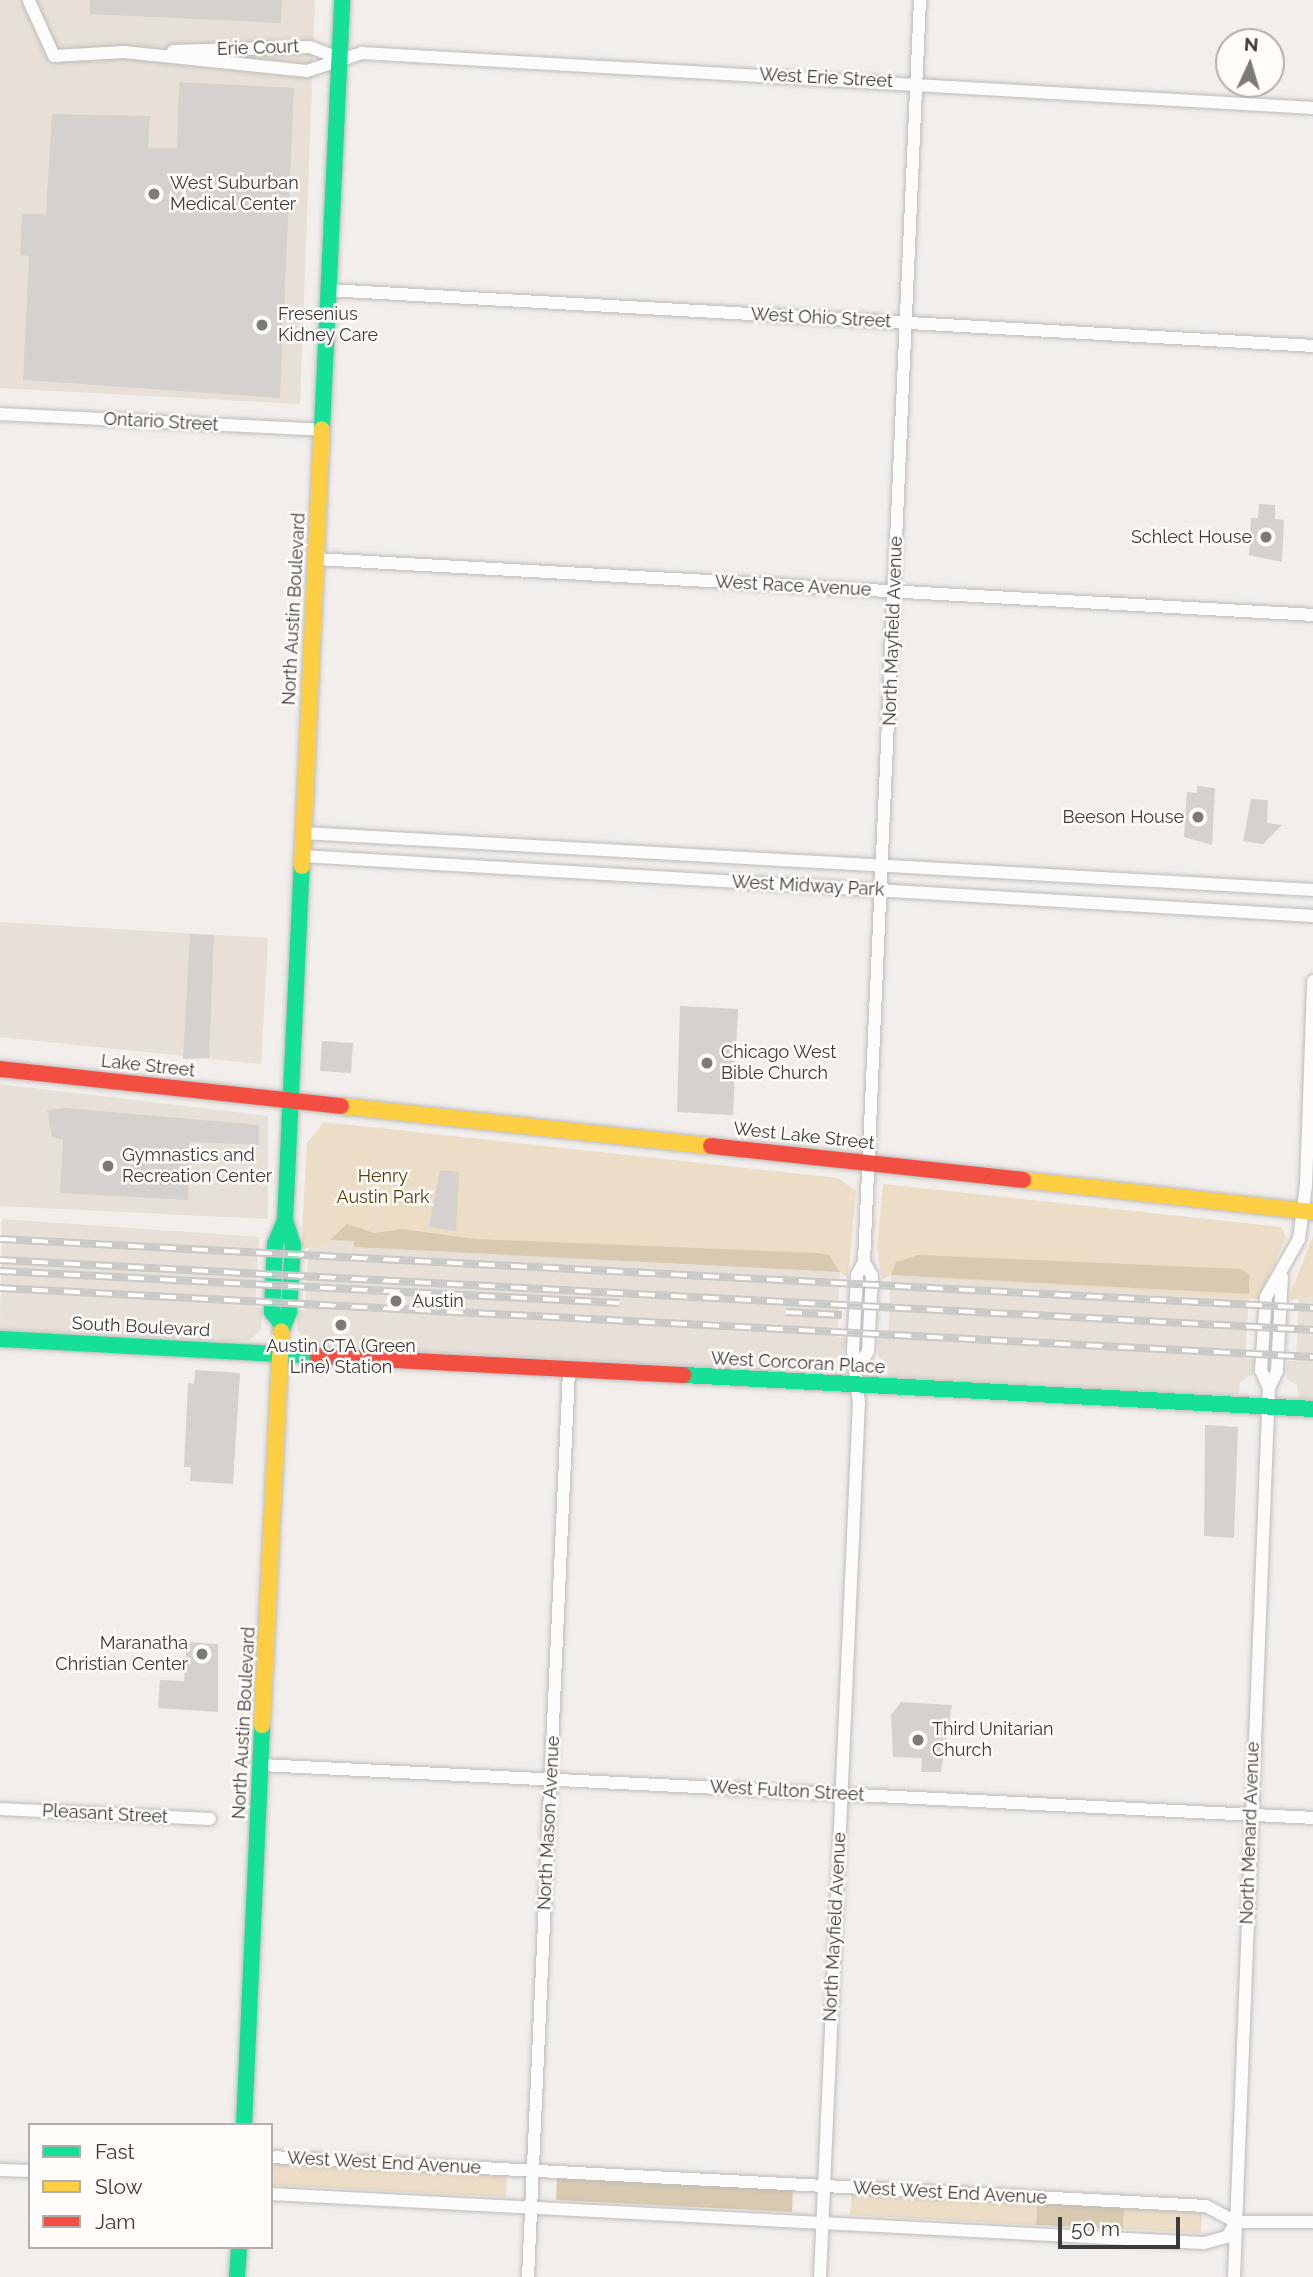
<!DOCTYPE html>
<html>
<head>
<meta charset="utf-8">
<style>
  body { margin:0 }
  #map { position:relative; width:1313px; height:2277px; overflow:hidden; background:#f1eeeb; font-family:Raleway,sans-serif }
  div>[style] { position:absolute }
  .built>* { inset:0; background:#e7e0d8 }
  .green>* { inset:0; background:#ecddc6 }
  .forest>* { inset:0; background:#d8c9b1 }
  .building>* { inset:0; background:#d4d1cf }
  .roads { filter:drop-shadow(0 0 2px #bdbbb9) drop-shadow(0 0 2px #bdbbb9) }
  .street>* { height:12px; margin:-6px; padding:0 6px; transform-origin:6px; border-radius:6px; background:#fdfcfc }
  .fast>* { height:16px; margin:-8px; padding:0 8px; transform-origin:8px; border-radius:8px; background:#16e098 }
  .slow>* { height:16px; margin:-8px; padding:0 8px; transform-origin:8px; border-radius:8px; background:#ffcf43 }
  .jam>* { height:16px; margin:-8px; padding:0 8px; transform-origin:8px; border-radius:8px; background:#f24e42 }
  .rail>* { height:8px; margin-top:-4px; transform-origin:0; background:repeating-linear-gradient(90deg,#fffcf9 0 16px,#c9c9c8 0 32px); box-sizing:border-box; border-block:2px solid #c9c9c8 }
  .dots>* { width:19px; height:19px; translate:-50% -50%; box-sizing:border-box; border:4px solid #fffcf9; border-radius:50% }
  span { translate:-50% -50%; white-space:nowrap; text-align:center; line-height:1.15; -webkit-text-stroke:5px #fffcf9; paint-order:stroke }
  .street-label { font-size:18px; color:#3d3b39 }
  .poi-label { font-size:18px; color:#3d3b39 }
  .left { translate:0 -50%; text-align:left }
  .right { translate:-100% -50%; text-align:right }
  .park-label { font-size:18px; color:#573d09 }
  .legend { position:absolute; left:28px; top:2123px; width:245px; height:126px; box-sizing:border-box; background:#fffcf9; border:2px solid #b1afac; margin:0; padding:9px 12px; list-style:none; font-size:21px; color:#3d3b39 }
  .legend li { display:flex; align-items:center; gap:14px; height:35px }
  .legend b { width:35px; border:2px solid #b1afac }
  .north { position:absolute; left:1215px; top:28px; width:70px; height:70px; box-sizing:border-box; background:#fffcf9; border:2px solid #b1afac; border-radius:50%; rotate:4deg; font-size:19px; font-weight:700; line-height:28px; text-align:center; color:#3d3b39 }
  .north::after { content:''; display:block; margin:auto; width:24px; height:32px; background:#7c7a77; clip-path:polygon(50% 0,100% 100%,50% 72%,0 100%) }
  .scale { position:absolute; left:1058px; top:2217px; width:122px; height:32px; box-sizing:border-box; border:4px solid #3d3b39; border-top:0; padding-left:9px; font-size:21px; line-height:24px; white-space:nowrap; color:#3d3b39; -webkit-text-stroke:5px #fffcf9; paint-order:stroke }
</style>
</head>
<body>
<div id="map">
  <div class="built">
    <div style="clip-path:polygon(0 0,315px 0,300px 404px,0 388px)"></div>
    <div style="clip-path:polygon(0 922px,268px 938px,261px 1064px,0 1037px)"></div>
    <div style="clip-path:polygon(0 1084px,268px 1116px,268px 1219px,0 1206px)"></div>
    <div style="clip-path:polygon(2px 1219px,259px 1237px,255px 1307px,263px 1308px,261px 1330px,250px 1340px,222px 1341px,0 1329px)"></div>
    <div style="clip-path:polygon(330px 1240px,355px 1241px,355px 1247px,840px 1272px,837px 1337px,845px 1338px,844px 1354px,830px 1361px,829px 1373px,307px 1346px,297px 1329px,298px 1310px,305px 1310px,309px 1244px,329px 1245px)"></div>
    <div style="clip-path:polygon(891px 1275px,1249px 1294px,1245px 1358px,1253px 1359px,1253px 1374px,1240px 1382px,1238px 1395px,888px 1376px,887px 1364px,878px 1356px,878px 1339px,888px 1339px)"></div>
    <div style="clip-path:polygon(1299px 1296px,1313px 1297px,1313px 1399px,1299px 1398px,1297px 1385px,1287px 1379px,1287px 1361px,1296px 1361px)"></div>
  </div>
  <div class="green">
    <div style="clip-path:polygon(324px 1122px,838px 1178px,856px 1191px,848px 1278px,840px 1272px,354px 1247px,354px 1241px,330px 1240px,329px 1245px,301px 1249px,307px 1143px)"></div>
    <div style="clip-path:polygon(883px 1184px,1281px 1227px,1286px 1238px,1258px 1299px,891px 1275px,882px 1279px,877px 1247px)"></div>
    <div style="clip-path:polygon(1313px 1236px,1313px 1297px,1290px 1300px,1291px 1292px)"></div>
    <div style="clip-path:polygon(271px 2163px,507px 2175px,506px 2197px,271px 2185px)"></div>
    <div style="clip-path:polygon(852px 2193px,1037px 2203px,1036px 2225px,850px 2215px)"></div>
    <div style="clip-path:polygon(1124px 2208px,1202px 2212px,1201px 2233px,1123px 2229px)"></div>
  </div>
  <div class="forest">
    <div style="clip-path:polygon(347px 1224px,374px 1233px,402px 1229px,475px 1239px,816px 1253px,829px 1255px,840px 1272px,354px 1247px,354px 1241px,330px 1240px)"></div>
    <div style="clip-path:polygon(918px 1255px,1240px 1269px,1249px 1274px,1249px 1294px,891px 1275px,896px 1262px)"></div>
    <div style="clip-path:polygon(557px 2178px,793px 2190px,792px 2212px,556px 2200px)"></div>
    <div style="clip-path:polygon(1037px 2203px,1124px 2208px,1123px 2229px,1036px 2225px)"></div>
  </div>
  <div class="building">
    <div style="clip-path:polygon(90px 0,282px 0,281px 23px,90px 14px)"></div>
    <div style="clip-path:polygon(179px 82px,294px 88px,280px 398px,23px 380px,29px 256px,20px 255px,22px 214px,46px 214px,52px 114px,150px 116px,148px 148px,177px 148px)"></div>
    <div style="clip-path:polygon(1259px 504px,1275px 505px,1275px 519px,1284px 520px,1282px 562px,1249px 555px,1251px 518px,1258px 518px)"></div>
    <div style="clip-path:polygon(1197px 786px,1215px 788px,1212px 845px,1184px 837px,1187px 792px,1197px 793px)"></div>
    <div style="clip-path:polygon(1251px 799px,1268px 800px,1267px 823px,1282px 825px,1263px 844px,1243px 841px)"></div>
    <div style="clip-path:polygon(190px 934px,214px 935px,209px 1058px,183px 1059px)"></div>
    <div style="clip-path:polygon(680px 1006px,738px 1009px,733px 1115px,677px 1112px)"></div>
    <div style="clip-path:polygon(322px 1041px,353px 1043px,351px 1073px,320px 1071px)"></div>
    <div style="clip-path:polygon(65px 1108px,259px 1125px,259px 1145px,189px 1142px,188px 1200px,60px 1193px,63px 1139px,52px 1137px,47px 1110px)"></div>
    <div style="clip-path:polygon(440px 1170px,459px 1172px,456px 1231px,429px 1227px)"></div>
    <div style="clip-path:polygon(195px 1370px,240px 1373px,233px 1484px,190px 1481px,191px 1467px,184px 1467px,188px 1383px,194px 1384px)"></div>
    <div style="clip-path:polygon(1205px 1425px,1238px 1427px,1234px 1538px,1204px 1536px)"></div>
    <div style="clip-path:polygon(187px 1642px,218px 1644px,218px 1712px,158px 1708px,160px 1680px,184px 1681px)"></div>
    <div style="clip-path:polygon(901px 1702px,952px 1705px,941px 1772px,921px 1772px,922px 1758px,893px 1757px,891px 1715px)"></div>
  </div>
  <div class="roads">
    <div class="street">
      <div style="left:29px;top:1px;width:60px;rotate:65.6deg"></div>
      <div style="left:54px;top:56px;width:70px;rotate:-3.3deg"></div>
      <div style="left:124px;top:52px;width:184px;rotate:5.9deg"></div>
      <div style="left:307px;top:71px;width:58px;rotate:-18.1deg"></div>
      <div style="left:362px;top:53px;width:953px;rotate:3.31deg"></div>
      <div style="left:173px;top:51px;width:137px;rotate:-1.7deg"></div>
      <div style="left:310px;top:47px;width:31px;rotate:21deg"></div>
      <div style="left:328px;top:290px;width:987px;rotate:3.25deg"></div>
      <div style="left:0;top:414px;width:322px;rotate:2.8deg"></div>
      <div style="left:316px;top:559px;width:999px;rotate:3.21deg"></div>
      <div style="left:303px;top:833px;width:1012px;rotate:3.23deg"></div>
      <div style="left:302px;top:856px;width:1013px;rotate:3.4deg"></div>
      <div style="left:859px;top:1367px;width:18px;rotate:-61deg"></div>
      <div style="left:868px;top:1351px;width:75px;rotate:-86.9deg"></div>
      <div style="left:872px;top:1276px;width:16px;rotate:-120deg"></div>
      <div style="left:1269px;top:1388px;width:20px;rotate:-114deg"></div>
      <div style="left:1261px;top:1370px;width:73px;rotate:-86.1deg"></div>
      <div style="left:1266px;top:1297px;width:67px;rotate:-60.4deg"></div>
      <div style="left:1299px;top:1239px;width:54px;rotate:-82.6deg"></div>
      <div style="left:1306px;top:1185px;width:204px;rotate:-88deg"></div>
      <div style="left:261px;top:1765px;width:1053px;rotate:2.88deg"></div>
      <div style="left:0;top:1809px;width:210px;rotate:2.7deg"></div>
      <div style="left:271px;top:2157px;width:936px;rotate:3deg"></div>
      <div style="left:1206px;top:2206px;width:34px;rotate:28deg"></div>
      <div style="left:0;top:2170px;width:30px;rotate:2deg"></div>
      <div style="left:271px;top:2194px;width:934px;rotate:3.01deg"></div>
      <div style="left:1204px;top:2243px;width:24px;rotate:-15deg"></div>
      <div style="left:1227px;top:2237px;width:14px;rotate:-60deg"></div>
      <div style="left:1236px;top:2222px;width:77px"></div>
      <div style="left:528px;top:2277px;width:909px;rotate:-87.41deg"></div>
      <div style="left:820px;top:2277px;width:875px;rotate:-87.45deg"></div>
      <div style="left:859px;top:1403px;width:53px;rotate:-96.5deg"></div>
      <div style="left:853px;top:1350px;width:75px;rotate:-86.9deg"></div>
      <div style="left:857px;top:1275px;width:15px;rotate:-62deg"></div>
      <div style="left:864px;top:1262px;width:1263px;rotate:-87.46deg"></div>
      <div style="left:1234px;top:2277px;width:890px;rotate:-87.75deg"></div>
      <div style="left:1269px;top:1388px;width:19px;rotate:-65deg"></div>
      <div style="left:1277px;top:1371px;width:94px;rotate:-87deg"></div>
    </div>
    <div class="fast">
      <div style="left:322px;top:429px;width:429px;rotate:-87.3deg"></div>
      <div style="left:281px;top:1323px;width:14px;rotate:-129deg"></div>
      <div style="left:272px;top:1312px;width:68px;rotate:-87.5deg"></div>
      <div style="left:275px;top:1244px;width:26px;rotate:-67deg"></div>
      <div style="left:281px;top:1331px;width:21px;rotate:-67deg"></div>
      <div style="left:289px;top:1312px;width:67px;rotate:-86.6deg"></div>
      <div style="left:293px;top:1245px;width:26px;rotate:-108deg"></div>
      <div style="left:285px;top:1220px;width:354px;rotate:-87.3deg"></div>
      <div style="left:0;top:1339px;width:318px;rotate:3.1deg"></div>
      <div style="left:684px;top:1375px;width:630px;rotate:3.09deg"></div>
      <div style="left:244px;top:2125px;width:400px;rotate:-87.4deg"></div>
      <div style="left:237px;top:2277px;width:30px;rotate:-86deg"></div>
    </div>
    <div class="slow">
      <div style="left:302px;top:866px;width:437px;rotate:-87.4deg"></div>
      <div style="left:341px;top:1106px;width:372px;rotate:6.2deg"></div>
      <div style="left:1023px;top:1180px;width:292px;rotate:6.3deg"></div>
      <div style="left:262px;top:1725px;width:394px;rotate:-87.2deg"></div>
    </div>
    <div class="jam">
      <div style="left:0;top:1069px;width:343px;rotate:6.2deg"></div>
      <div style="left:711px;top:1146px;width:314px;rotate:6.2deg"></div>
      <div style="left:318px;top:1356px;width:366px;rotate:3deg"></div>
    </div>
  </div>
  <div class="rail">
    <div style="left:0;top:1239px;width:1315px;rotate:3.01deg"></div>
    <div style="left:0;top:1260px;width:1315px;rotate:3.05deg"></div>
    <div style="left:0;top:1271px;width:620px;rotate:2.96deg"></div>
    <div style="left:0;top:1288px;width:1315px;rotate:3.01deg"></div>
    <div style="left:786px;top:1312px;width:56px;rotate:3.1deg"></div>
  </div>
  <div class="dots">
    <div style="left:154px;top:194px;background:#7c7a77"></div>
    <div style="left:262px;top:325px;background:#7c7a77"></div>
    <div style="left:1266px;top:537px;background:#7c7a77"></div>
    <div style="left:1198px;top:817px;background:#7c7a77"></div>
    <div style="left:707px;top:1063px;background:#7c7a77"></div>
    <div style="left:108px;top:1166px;background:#7c7a77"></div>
    <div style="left:396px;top:1301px;background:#7c7a77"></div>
    <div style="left:341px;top:1325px;background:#7c7a77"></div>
    <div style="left:202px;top:1654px;background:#7c7a77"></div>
    <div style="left:918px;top:1740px;background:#7c7a77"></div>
  </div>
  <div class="street-label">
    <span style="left:258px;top:48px;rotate:-2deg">Erie Court</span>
    <span style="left:826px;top:78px;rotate:3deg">West Erie Street</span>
    <span style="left:821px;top:318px;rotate:3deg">West Ohio Street</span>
    <span style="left:161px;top:422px;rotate:3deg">Ontario Street</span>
    <span style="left:793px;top:586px;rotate:3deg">West Race Avenue</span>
    <span style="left:294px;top:609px;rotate:-87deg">North Austin Boulevard</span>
    <span style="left:893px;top:631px;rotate:-88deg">North Mayfield Avenue</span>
    <span style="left:808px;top:886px;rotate:3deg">West Midway Park</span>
    <span style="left:148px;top:1066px;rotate:6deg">Lake Street</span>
    <span style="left:804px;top:1136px;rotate:6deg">West Lake Street</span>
    <span style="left:141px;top:1327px;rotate:3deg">South Boulevard</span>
    <span style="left:798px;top:1363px;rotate:3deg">West Corcoran Place</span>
    <span style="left:244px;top:1723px;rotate:-87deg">North Austin Boulevard</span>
    <span style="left:787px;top:1791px;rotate:3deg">West Fulton Street</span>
    <span style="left:105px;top:1814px;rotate:3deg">Pleasant Street</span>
    <span style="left:549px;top:1823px;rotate:-87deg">North Mason Avenue</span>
    <span style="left:1250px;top:1833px;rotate:-88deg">North Menard Avenue</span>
    <span style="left:835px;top:1927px;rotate:-87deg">North Mayfield Avenue</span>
    <span style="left:384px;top:2163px;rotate:3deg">West West End Avenue</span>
    <span style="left:950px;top:2193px;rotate:3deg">West West End Avenue</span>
  </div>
  <div class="poi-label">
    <span class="left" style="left:170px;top:194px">West Suburban<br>Medical Center</span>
    <span class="left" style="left:278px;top:325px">Fresenius<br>Kidney Care</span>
    <span class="right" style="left:1252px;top:537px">Schlect House</span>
    <span class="right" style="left:1184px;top:817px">Beeson House</span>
    <span class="left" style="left:721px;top:1063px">Chicago West<br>Bible Church</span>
    <span class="left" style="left:122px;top:1166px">Gymnastics and<br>Recreation Center</span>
    <span class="left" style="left:412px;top:1301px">Austin</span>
    <span style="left:341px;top:1357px">Austin CTA (Green<br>Line) Station</span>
    <span class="right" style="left:188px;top:1654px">Maranatha<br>Christian Center</span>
    <span class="left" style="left:932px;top:1740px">Third Unitarian<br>Church</span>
  </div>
  <div class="park-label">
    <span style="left:383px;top:1187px">Henry<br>Austin Park</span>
  </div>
  <ul class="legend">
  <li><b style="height:9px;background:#16e098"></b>Fast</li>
  <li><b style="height:9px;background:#ffcf43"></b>Slow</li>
  <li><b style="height:9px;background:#f24e42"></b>Jam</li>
  </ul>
  <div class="north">N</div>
  <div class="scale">50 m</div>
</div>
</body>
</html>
